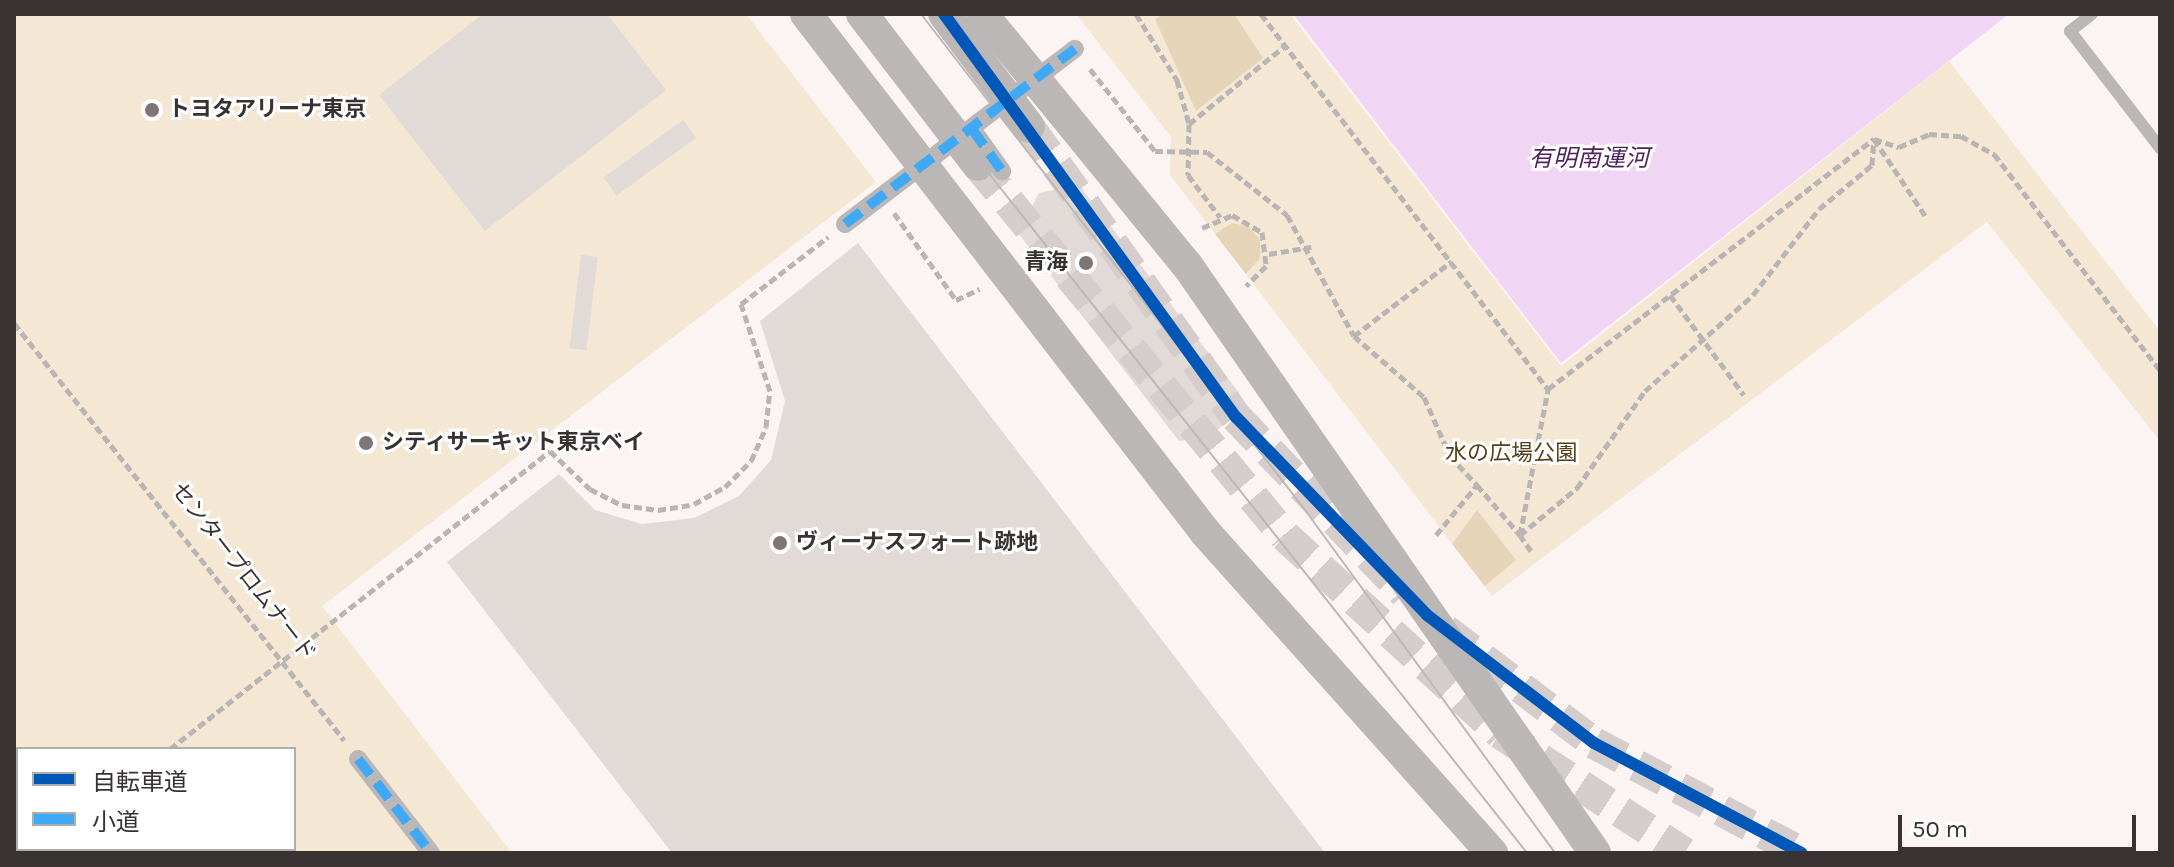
<!DOCTYPE html>
<html>
<head>
<meta charset="utf-8">
<style>
	body { margin:0 }
	#map { position:relative; width:2174px; height:867px; overflow:hidden; background:#fcf4f2; font-family:Karla,"Noto Sans JP",sans-serif }
	div>[style] { position:absolute }
	.green>* { inset:0; background:#f4e7d4 }
	.forest>* { inset:0; background:#e5d4b7 }
	.water>* { inset:0; background:#f0d5f5 }
	.building>* { inset:0; background:#e1dad7; transform-origin:0 0 }
	.tertiary-tunnel>* { height:32px; margin-top:-16px; transform-origin:0; background:repeating-linear-gradient(90deg,#d5cdcc 0 32px,transparent 0 48px) }
	.path>* { height:5px; margin-top:-2.5px; transform-origin:0; background:repeating-linear-gradient(90deg,#b9b5b5 0 8px,transparent 0 12px) }
	.service>* { height:12px; margin:-6px; padding:0 6px; transform-origin:6px; border-radius:6px; background:#bbb7b6 }
	.pedestrian>* { height:18px; margin:-9px; padding:0 9px; transform-origin:9px; border-radius:9px; background:#bbb7b6 }
	.tertiary>* { height:32px; margin:-16px; padding:0 16px; transform-origin:16px; border-radius:16px; background:#bbb7b6 }
	.tram>* { height:2px; margin:-1px; padding:0 1px; transform-origin:1px; border-radius:1px; background:#bcb8b7 }
	.pedestrian-bridge>* { height:18px; margin:-9px; padding:0 9px; transform-origin:9px; border-radius:9px; background:#bbb7b6 }
	.quiet>* { height:10px; margin-top:-5px; transform-origin:0; background:repeating-linear-gradient(90deg,#3fa9f5 0 20px,transparent 0 30px) }
	.cycleway>* { height:12px; margin:-6px; padding:0 6px; transform-origin:6px; border-radius:6px; background:#0057b8 }
	.dots>* { width:22px; height:22px; translate:-50% -50%; box-sizing:border-box; border:4px solid #fff; border-radius:50% }
	span { translate:-50% -50%; white-space:nowrap; text-align:center; line-height:1.15; -webkit-text-stroke:6px #fff; paint-order:stroke }
	.poi-label { font-size:22px; color:#393232; font-weight:700 }
	.left { translate:0 -50%; text-align:left }
	.right { translate:-100% -50%; text-align:right }
	.park-label { font-size:22px; color:#544119 }
	.street-label { font-size:22px; color:#393232 }
	.water-label { font-size:24px; color:#4e235b; font-style:italic }
	.frame { position:absolute; inset:0; border:16px solid #393232; pointer-events:none }
	.legend { position:absolute; left:16px; top:747px; width:280px; height:104px; box-sizing:border-box; background:#fff; border:2px solid #b0adad; margin:0; padding:10px 14px; list-style:none; font-size:24px; color:#393232 }
	.legend li { display:flex; align-items:center; gap:16px; height:40px }
	.legend b { width:40px; border:2px solid #b0adad }
	.scale { position:absolute; left:1898px; top:815px; width:238px; height:36px; box-sizing:border-box; border:4px solid #393232; border-top:0; padding-left:10px; font-size:24px; line-height:28px; white-space:nowrap; color:#393232; -webkit-text-stroke:6px #fff; paint-order:stroke }
</style>
</head>
<body>
<div id="map">
	<div class="green">
		<i style="clip-path:polygon(14px 14px,746px 14px,876px 182px,322px 606px,512px 853px,26px 849px,294px 849px,294px 749px,18px 749px,18px 839px,14px 834px)"></i>
		<i style="clip-path:polygon(1076px 14px,1290px 14px,1561px 366px,1949px 61px,2160px 331px,2160px 441px,1987px 222px,1492px 596px,1170px 175px,1171px 137px)"></i>
	</div>
	<div class="forest">
		<i style="clip-path:polygon(1163px 14px,1234px 14px,1263px 58px,1196px 111px,1155px 19px)"></i>
		<i style="clip-path:polygon(1232px 223px,1249px 227px,1260px 240px,1260px 258px,1246px 274px,1215px 234px)"></i>
		<i style="clip-path:polygon(1477px 510px,1516px 560px,1485px 586px,1452px 544px)"></i>
	</div>
	<div class="water">
		<i style="clip-path:polygon(1293px 14px,2009px 14px,1561px 363px)"></i>
	</div>
	<div class="building">
		<i style="clip-path:polygon(483px 14px,607px 14px,666px 90px,485px 231px,379px 95px)"></i>
		<i style="left:683px;top:120px;width:22px;height:98px;rotate:54deg"></i>
		<i style="clip-path:polygon(1079px 185px,1240px 394px,1226px 423px,1209px 436px,1179px 441px,1018px 233px,1039px 193px)"></i>
		<i style="clip-path:polygon(858px 243px,1325px 853px,672px 853px,447px 562px,559px 474px,595px 510px,642px 524px,694px 518px,739px 496px,771px 460px,785px 401px,760px 321px)"></i>
		<i style="left:581px;top:255px;width:17px;height:94px;rotate:7deg"></i>
	</div>
	<div class="tertiary-tunnel">
		<i style="left:1029px;top:127px;width:356px;rotate:54.5deg"></i>
		<i style="left:1236px;top:417px;width:244px;rotate:46.2deg"></i>
		<i style="left:978px;top:165px;width:482px;rotate:50.4deg"></i>
		<i style="left:1285px;top:536px;width:292px;rotate:42.5deg"></i>
		<i style="left:1500px;top:733px;width:220px;rotate:33.1deg"></i>
		<i style="left:1445px;top:630px;width:187px;rotate:37.2deg"></i>
		<i style="left:1594px;top:743px;width:235px;rotate:27.9deg"></i>
	</div>
	<div class="path">
		<i style="left:1136px;top:14px;width:78px;rotate:58.2deg"></i>
		<i style="left:1177px;top:80px;width:46px;rotate:74.7deg"></i>
		<i style="left:1189px;top:124px;width:51px;rotate:91.1deg"></i>
		<i style="left:1188px;top:175px;width:53px;rotate:52.7deg"></i>
		<i style="left:1261px;top:14px;width:472px;rotate:52.6deg"></i>
		<i style="left:1548px;top:389px;width:411px;rotate:-37.5deg"></i>
		<i style="left:1874px;top:139px;width:94px;rotate:56.3deg"></i>
		<i style="left:1090px;top:69px;width:105px;rotate:51.6deg"></i>
		<i style="left:1155px;top:151px;width:52px;rotate:1.1deg"></i>
		<i style="left:1207px;top:152px;width:102px;rotate:38.2deg"></i>
		<i style="left:1287px;top:215px;width:138px;rotate:61deg"></i>
		<i style="left:1354px;top:336px;width:93px;rotate:41.1deg"></i>
		<i style="left:1424px;top:397px;width:64px;rotate:66.2deg"></i>
		<i style="left:1450px;top:456px;width:40px;rotate:47deg"></i>
		<i style="left:1189px;top:124px;width:125px;rotate:-39.2deg"></i>
		<i style="left:894px;top:213px;width:107px;rotate:54.5deg"></i>
		<i style="left:956px;top:300px;width:26px;rotate:-25deg"></i>
		<i style="left:1202px;top:228px;width:33px;rotate:-23deg"></i>
		<i style="left:1232px;top:215px;width:34px;rotate:30deg"></i>
		<i style="left:1262px;top:232px;width:34px;rotate:83deg"></i>
		<i style="left:1266px;top:266px;width:28px;rotate:135deg"></i>
		<i style="left:1269px;top:254px;width:43px;rotate:-9.5deg"></i>
		<i style="left:1670px;top:295px;width:124px;rotate:53.5deg"></i>
		<i style="left:14px;top:323px;width:532px;rotate:51.64deg"></i>
		<i style="left:1354px;top:336px;width:123px;rotate:-37.4deg"></i>
		<i style="left:1436px;top:535px;width:65px;rotate:-50.6deg"></i>
		<i style="left:1477px;top:485px;width:66px;rotate:49.3deg"></i>
		<i style="left:1520px;top:535px;width:74px;rotate:-39.5deg"></i>
		<i style="left:1577px;top:488px;width:118px;rotate:-55deg"></i>
		<i style="left:1645px;top:391px;width:144px;rotate:-41.6deg"></i>
		<i style="left:1753px;top:295px;width:108px;rotate:-52.5deg"></i>
		<i style="left:1819px;top:209px;width:69px;rotate:-39.7deg"></i>
		<i style="left:1872px;top:165px;width:26px;rotate:-86deg"></i>
		<i style="left:1874px;top:139px;width:26px;rotate:18deg"></i>
		<i style="left:1899px;top:147px;width:33px;rotate:-23deg"></i>
		<i style="left:1929px;top:134px;width:32px;rotate:4deg"></i>
		<i style="left:1961px;top:136px;width:38px;rotate:29deg"></i>
		<i style="left:1994px;top:154px;width:272px;rotate:52.5deg"></i>
		<i style="left:1531px;top:551px;width:19px;rotate:-125deg"></i>
		<i style="left:1520px;top:535px;width:149px;rotate:-79.1deg"></i>
		<i style="left:170px;top:749px;width:483px;rotate:-38.1deg"></i>
		<i style="left:550px;top:451px;width:55px;rotate:43.5deg"></i>
		<i style="left:590px;top:489px;width:36px;rotate:27deg"></i>
		<i style="left:622px;top:505px;width:36px;rotate:8deg"></i>
		<i style="left:658px;top:510px;width:36px;rotate:-9deg"></i>
		<i style="left:694px;top:504px;width:35px;rotate:-29deg"></i>
		<i style="left:725px;top:487px;width:37px;rotate:-45deg"></i>
		<i style="left:751px;top:461px;width:37px;rotate:-66deg"></i>
		<i style="left:766px;top:427px;width:36px;rotate:-84deg"></i>
		<i style="left:770px;top:391px;width:92px;rotate:-108.4deg"></i>
		<i style="left:741px;top:304px;width:110px;rotate:-37.6deg"></i>
		<i style="left:14px;top:771px;width:6px;rotate:51deg"></i>
		<i style="left:74px;top:849px;width:5px;rotate:53deg"></i>
		<i style="left:21px;top:853px;width:6px;rotate:-39deg"></i>
	</div>
	<div class="service">
		<i style="left:2092px;top:14px;width:28px;rotate:142deg"></i>
		<i style="left:2070px;top:31px;width:148px;rotate:52.4deg"></i>
	</div>
	<div class="pedestrian">
		<i style="left:972px;top:129px;width:52px;rotate:54.5deg"></i>
		<i style="left:358px;top:759px;width:119px;rotate:52.2deg"></i>
	</div>
	<div class="tertiary">
		<i style="left:806px;top:14px;width:654px;rotate:52.39deg"></i>
		<i style="left:1205px;top:532px;width:431px;rotate:48.2deg"></i>
		<i style="left:862px;top:14px;width:190px;rotate:52.5deg"></i>
		<i style="left:944px;top:14px;width:141px;rotate:53deg"></i>
		<i style="left:982px;top:14px;width:324px;rotate:50.8deg"></i>
		<i style="left:1187px;top:265px;width:716px;rotate:55.24deg"></i>
	</div>
	<div class="tram">
		<i style="left:872px;top:14px;width:182px;rotate:53.9deg"></i>
		<i style="left:979px;top:161px;width:883px;rotate:51.62deg"></i>
		<i style="left:921px;top:14px;width:627px;rotate:52.25deg"></i>
		<i style="left:1305px;top:510px;width:424px;rotate:53.9deg"></i>
	</div>
	<div class="pedestrian-bridge">
		<i style="left:845px;top:224px;width:289px;rotate:-37.3deg"></i>
	</div>
	<div class="quiet">
		<i style="left:972px;top:129px;width:52px;rotate:54.5deg"></i>
		<i style="left:845px;top:224px;width:289px;rotate:-37.3deg"></i>
		<i style="left:358px;top:759px;width:119px;rotate:52.2deg"></i>
	</div>
	<div class="cycleway">
		<i style="left:944px;top:14px;width:498px;rotate:54.1deg"></i>
		<i style="left:1236px;top:417px;width:275px;rotate:46deg"></i>
		<i style="left:1427px;top:615px;width:210px;rotate:37.5deg"></i>
		<i style="left:1594px;top:743px;width:235px;rotate:27.9deg"></i>
	</div>
	<div class="dots">
		<i style="left:152px;top:110px;background:#7d7675"></i>
		<i style="left:1086px;top:263px;background:#7d7675"></i>
		<i style="left:366px;top:443px;background:#7d7675"></i>
		<i style="left:780px;top:543px;background:#7d7675"></i>
	</div>
	<div class="poi-label">
		<span class="left" style="left:168px;top:110px">トヨタアリーナ東京</span>
		<span class="right" style="left:1068px;top:263px">青海</span>
		<span class="left" style="left:382px;top:443px">シティサーキット東京ベイ</span>
		<span class="left" style="left:796px;top:543px">ヴィーナスフォート跡地</span>
	</div>
	<div class="park-label">
		<span style="left:1511px;top:454px">水の広場公園</span>
	</div>
	<div class="street-label">
		<span style="left:243px;top:572px;rotate:52deg">センタープロムナード</span>
	</div>
	<div class="water-label">
		<span style="left:1589px;top:159px">有明南運河</span>
	</div>
	<div class="frame"></div>
	<ul class="legend">
	<li><b style="height:10px;background:#0057b8"></b>自転車道</li>
	<li><b style="height:10px;background:#3fa9f5"></b>小道</li>
	</ul>
	<div class="scale">50 m</div>
</div>
</body>
</html>
